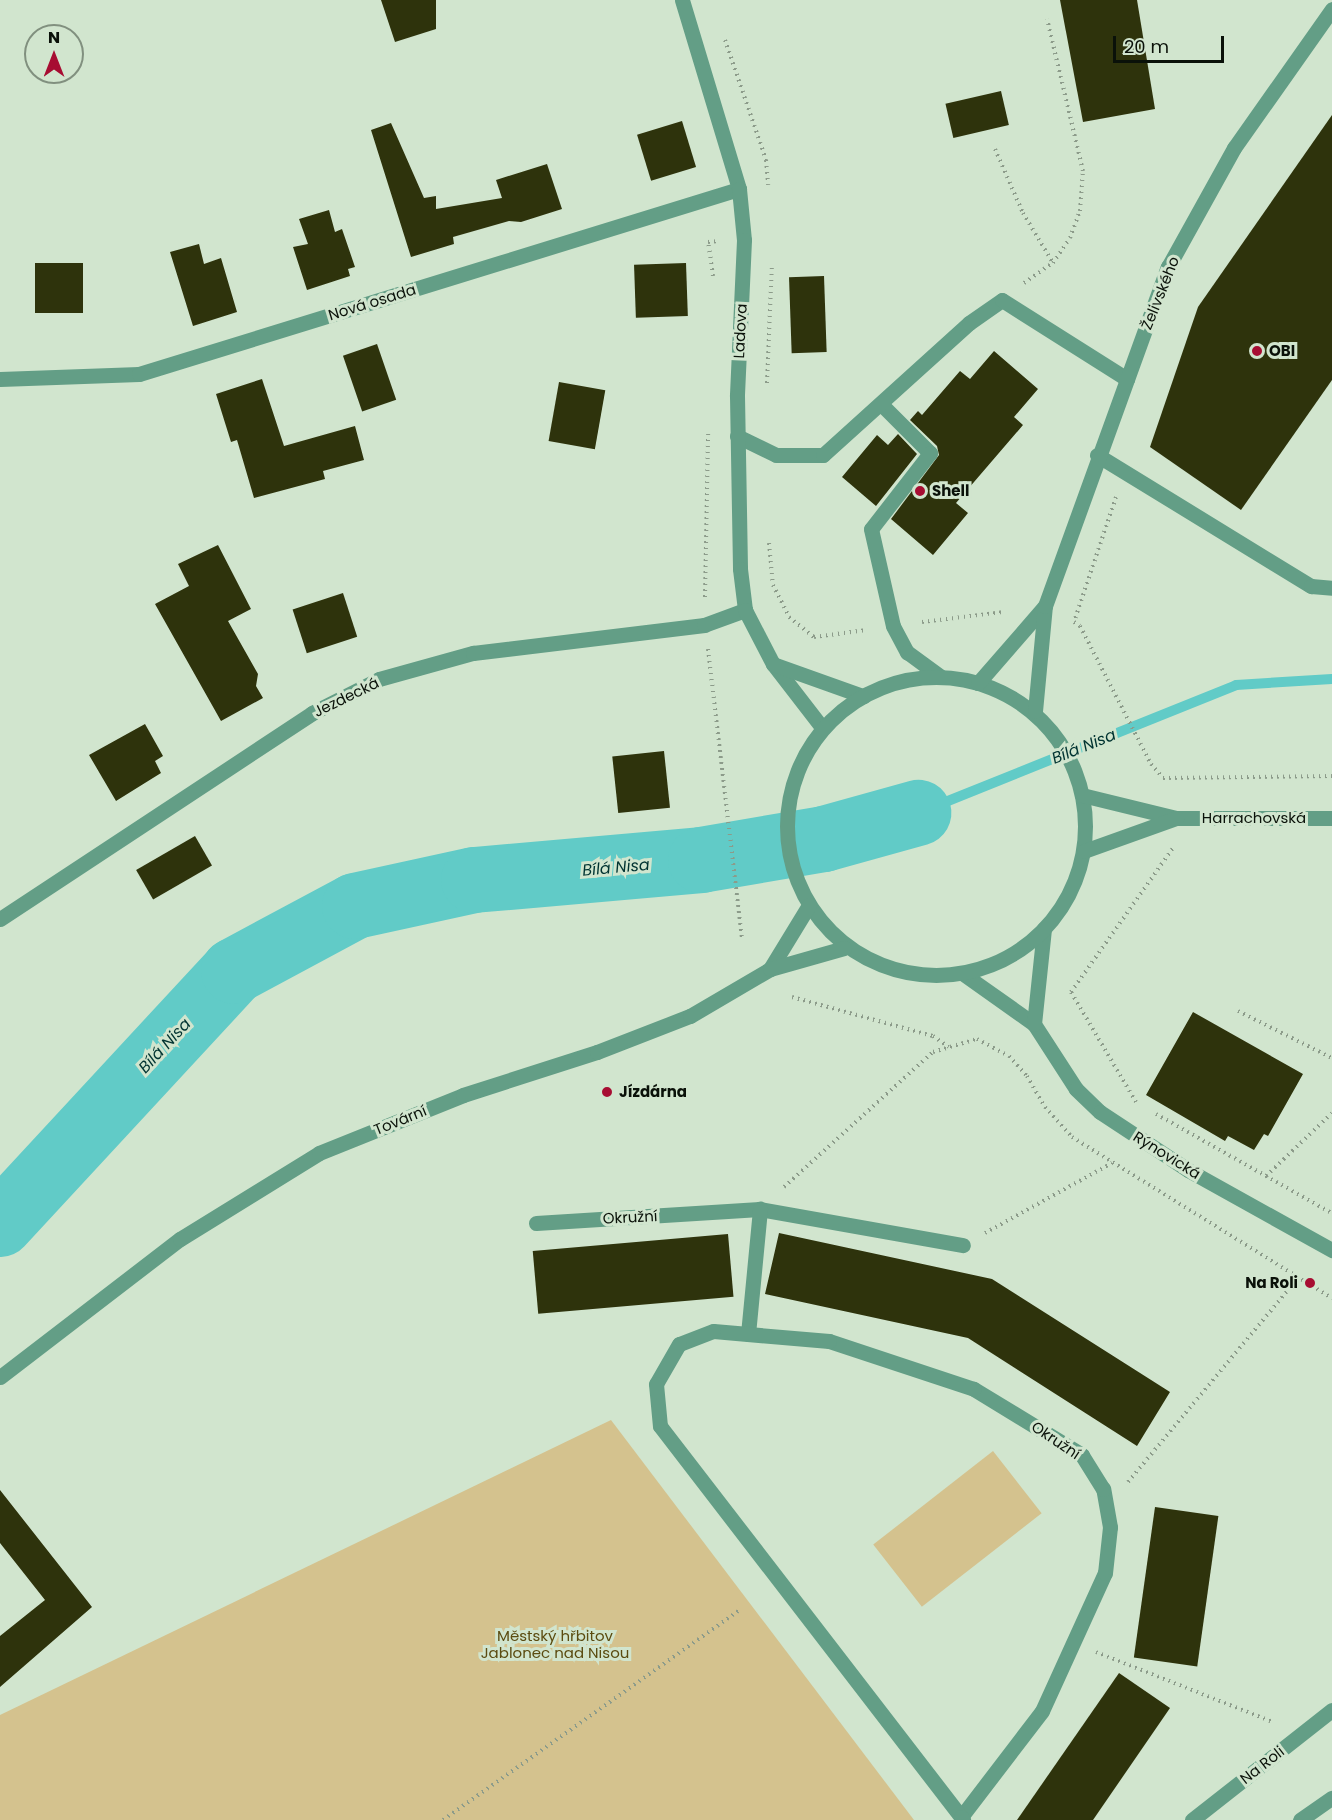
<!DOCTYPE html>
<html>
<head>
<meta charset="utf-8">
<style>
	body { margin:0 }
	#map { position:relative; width:1332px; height:1820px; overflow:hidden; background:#d1e5ce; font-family:Poppins,sans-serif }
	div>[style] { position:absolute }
	.green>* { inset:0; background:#d4c28e; transform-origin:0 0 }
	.stream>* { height:10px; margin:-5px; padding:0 5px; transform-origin:5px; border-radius:5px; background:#61cbc7 }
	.river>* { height:66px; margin:-33px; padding:0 33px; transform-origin:33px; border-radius:33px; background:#61cbc7 }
	.building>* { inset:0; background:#2e330c; transform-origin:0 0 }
	.path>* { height:4px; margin-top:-2px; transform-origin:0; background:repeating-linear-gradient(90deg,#8c9b8a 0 1.5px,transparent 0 6px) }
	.service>* { height:15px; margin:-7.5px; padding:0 7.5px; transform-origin:7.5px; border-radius:7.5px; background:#639e86 }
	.minor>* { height:15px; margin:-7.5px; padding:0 7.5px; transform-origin:7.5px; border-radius:7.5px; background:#639e86 }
	.tertiary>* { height:15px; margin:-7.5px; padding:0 7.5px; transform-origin:7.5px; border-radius:7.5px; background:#639e86 }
	.tertiary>.ring { margin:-7.5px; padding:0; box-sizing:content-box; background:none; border:15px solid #639e86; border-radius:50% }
	.dots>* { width:16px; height:16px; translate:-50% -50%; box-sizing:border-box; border:3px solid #d1e5ce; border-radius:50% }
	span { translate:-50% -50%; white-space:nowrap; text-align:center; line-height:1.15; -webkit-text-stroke:6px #d1e5ce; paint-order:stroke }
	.street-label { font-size:15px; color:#0a1109 }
	.poi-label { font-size:15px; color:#0a1109; font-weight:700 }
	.left { translate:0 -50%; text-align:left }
	.right { translate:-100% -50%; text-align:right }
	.park-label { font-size:15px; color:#5b4b10 }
	.water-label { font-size:16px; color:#003331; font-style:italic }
	.north { position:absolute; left:24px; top:24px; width:60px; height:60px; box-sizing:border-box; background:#d1e5ce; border:2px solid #81907f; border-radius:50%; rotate:0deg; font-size:16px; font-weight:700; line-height:24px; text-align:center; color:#0a1109 }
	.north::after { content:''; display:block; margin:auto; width:21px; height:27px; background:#a70d32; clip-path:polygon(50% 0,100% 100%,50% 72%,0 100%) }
	.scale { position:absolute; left:1113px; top:36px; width:111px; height:27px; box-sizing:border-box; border:3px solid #0a1109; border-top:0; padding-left:8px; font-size:18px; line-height:21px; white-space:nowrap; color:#0a1109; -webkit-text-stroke:4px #d1e5ce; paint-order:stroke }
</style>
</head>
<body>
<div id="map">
	<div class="green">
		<i style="clip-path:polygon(611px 1420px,914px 1820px,0 1820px,0 1715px)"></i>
		<i style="left:993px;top:1451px;width:79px;height:152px;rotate:52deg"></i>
	</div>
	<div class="stream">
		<i style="left:918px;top:813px;width:343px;rotate:-21.9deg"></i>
		<i style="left:1236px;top:685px;width:96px;rotate:-3.6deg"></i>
	</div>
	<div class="river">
		<i style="left:0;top:1224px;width:345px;rotate:-47.2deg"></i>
		<i style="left:234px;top:971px;width:137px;rotate:-28.2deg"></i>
		<i style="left:355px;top:906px;width:122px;rotate:-12.3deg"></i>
		<i style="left:474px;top:880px;width:228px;rotate:-5deg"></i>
		<i style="left:701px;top:860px;width:125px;rotate:-9.7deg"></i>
		<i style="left:824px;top:839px;width:98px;rotate:-15.5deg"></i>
	</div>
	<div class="building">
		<i style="clip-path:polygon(381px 0,436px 0,436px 29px,395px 42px)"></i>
		<i style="clip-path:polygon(1060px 0,1137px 0,1155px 109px,1083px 122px)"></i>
		<i style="left:1001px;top:91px;width:35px;height:57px;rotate:77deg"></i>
		<i style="clip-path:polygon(1332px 115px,1332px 380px,1241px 510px,1150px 447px,1198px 307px)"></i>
		<i style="left:682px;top:121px;width:48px;height:47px;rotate:73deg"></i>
		<i style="clip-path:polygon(391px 123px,424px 198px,436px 196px,436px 209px,502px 198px,496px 180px,547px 164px,562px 209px,521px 222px,509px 221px,453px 237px,454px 244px,411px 257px,371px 130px)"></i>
		<i style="clip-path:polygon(329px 210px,335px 232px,342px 229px,355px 267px,348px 269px,350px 276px,307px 290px,293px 247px,308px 244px,299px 219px)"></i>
		<i style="clip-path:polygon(199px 244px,204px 264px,221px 258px,237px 312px,193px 326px,170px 252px)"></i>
		<i style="left:35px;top:263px;width:48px;height:50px"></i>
		<i style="left:686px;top:263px;width:53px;height:52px;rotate:88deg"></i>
		<i style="left:824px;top:276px;width:76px;height:35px;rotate:88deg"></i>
		<i style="left:377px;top:344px;width:59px;height:36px;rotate:71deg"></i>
		<i style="clip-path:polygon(994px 351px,1038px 389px,1014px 417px,1023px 425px,956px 503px,968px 513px,933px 555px,891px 519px,939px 455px,937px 446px,910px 420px,918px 411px,922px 415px,960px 371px,970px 379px)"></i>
		<i style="clip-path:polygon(262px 379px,284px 446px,355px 426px,364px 460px,323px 471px,325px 479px,254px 498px,237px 440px,231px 442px,216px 394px)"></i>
		<i style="left:559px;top:382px;width:47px;height:60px;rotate:10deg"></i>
		<i style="clip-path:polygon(898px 434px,917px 454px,876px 506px,842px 477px,877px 435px,888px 445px)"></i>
		<i style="clip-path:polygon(218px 545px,251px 609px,228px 621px,258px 674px,256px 686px,263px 698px,221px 721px,155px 604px,189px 586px,178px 564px)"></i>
		<i style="left:343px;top:593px;width:46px;height:53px;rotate:72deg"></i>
		<i style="clip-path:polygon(145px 724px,163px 756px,155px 761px,161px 773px,116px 801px,89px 755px)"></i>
		<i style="left:664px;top:751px;width:57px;height:52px;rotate:84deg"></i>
		<i style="left:195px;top:836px;width:34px;height:68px;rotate:60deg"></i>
		<i style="clip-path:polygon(1193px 1012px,1303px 1074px,1268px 1136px,1264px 1134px,1254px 1150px,1228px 1136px,1225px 1141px,1146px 1095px)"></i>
		<i style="clip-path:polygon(779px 1233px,992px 1279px,1170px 1392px,1137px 1446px,968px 1338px,765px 1294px)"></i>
		<i style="left:728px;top:1234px;width:63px;height:196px;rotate:85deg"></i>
		<i style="clip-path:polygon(0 1490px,92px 1607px,0 1687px,0 1636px,45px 1600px,0 1543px)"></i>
		<i style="left:1155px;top:1507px;width:64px;height:152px;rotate:8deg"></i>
		<i style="clip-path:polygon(1119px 1673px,1170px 1708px,1093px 1820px,1017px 1820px)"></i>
	</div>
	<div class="path">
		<i style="left:725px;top:40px;width:127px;rotate:71.1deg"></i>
		<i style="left:766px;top:160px;width:25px;rotate:85deg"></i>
		<i style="left:995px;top:149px;width:70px;rotate:66.4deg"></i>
		<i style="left:1023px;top:213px;width:58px;rotate:59deg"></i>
		<i style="left:713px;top:276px;width:34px;rotate:-98deg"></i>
		<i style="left:708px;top:242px;width:11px;rotate:-5deg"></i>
		<i style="left:1024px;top:283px;width:35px;rotate:-35deg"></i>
		<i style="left:1053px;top:263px;width:30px;rotate:-56deg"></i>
		<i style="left:1070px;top:238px;width:29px;rotate:-70deg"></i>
		<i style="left:1080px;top:211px;width:40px;rotate:-85.7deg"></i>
		<i style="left:1083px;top:171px;width:156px;rotate:-103.3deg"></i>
		<i style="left:767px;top:383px;width:118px;rotate:-87.6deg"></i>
		<i style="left:1116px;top:497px;width:132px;rotate:108.6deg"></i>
		<i style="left:1074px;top:622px;width:7px;rotate:34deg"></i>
		<i style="left:1080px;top:626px;width:155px;rotate:62.8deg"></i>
		<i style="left:1151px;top:764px;width:18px;rotate:49deg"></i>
		<i style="left:1163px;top:778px;width:169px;rotate:-0.7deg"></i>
		<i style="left:769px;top:543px;width:42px;rotate:84.6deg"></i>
		<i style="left:773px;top:585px;width:36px;rotate:63deg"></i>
		<i style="left:789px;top:617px;width:32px;rotate:39deg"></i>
		<i style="left:814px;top:637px;width:53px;rotate:-7.5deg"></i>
		<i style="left:705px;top:597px;width:163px;rotate:-88.9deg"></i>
		<i style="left:922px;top:622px;width:83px;rotate:-7deg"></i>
		<i style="left:708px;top:649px;width:293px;rotate:83.3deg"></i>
		<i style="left:792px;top:997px;width:146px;rotate:15.5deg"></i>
		<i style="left:933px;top:1036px;width:19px;rotate:35deg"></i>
		<i style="left:1238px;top:1011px;width:105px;rotate:26.6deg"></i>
		<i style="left:1136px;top:1102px;width:128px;rotate:-120.6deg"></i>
		<i style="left:1071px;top:992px;width:176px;rotate:-54.7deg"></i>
		<i style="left:1156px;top:1114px;width:202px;rotate:29.4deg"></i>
		<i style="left:1266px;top:1176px;width:91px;rotate:-43.7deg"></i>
		<i style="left:784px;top:1187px;width:201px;rotate:-42.2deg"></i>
		<i style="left:933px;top:1052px;width:46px;rotate:-16.5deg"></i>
		<i style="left:977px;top:1039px;width:36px;rotate:28deg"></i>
		<i style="left:1009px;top:1056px;width:27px;rotate:48deg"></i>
		<i style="left:1027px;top:1076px;width:36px;rotate:60deg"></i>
		<i style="left:1045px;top:1107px;width:40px;rotate:48deg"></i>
		<i style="left:1072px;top:1137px;width:306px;rotate:31.8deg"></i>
		<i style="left:985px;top:1233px;width:145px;rotate:-28.9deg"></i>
		<i style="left:1128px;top:1482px;width:264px;rotate:-50.2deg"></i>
		<i style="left:1096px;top:1652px;width:190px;rotate:21.6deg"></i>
		<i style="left:443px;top:1820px;width:365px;rotate:-35.3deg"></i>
	</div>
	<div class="service">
		<i style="left:882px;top:405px;width:68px;rotate:45deg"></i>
		<i style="left:930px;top:453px;width:96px;rotate:127.8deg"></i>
		<i style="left:871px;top:529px;width:99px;rotate:77.2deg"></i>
		<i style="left:893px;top:626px;width:30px;rotate:62deg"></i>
		<i style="left:907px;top:652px;width:42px;rotate:36.3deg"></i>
		<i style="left:737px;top:436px;width:43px;rotate:26deg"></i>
		<i style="left:776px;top:455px;width:47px"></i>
		<i style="left:823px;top:455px;width:197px;rotate:-42.1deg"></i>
		<i style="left:969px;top:323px;width:40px;rotate:-34.9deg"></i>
		<i style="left:1002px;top:300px;width:148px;rotate:32.3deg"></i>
		<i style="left:1097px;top:455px;width:251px;rotate:31.5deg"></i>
		<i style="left:1311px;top:586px;width:21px;rotate:5deg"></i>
	</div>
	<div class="minor">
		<i style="left:0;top:379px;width:139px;rotate:-2.1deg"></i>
		<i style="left:139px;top:374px;width:628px;rotate:-17.14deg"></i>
		<i style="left:0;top:919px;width:374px;rotate:-33.4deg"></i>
		<i style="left:312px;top:713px;width:75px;rotate:-26.9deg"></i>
		<i style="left:379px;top:679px;width:98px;rotate:-15.5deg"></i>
		<i style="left:473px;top:653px;width:233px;rotate:-6.9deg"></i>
		<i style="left:704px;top:625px;width:44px;rotate:-20.1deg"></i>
		<i style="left:962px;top:973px;width:88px;rotate:35.3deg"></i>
		<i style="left:1034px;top:1024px;width:77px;rotate:57.1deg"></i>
		<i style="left:1076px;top:1089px;width:33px;rotate:44deg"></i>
		<i style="left:1100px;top:1112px;width:105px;rotate:33.4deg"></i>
		<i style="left:1188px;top:1170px;width:165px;rotate:29.1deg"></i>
		<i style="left:1034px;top:1024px;width:96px;rotate:-84deg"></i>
		<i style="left:536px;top:1223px;width:224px;rotate:-3.6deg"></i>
		<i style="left:760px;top:1209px;width:206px;rotate:10.1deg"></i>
		<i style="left:748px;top:1334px;width:126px;rotate:-84.5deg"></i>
		<i style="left:961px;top:1817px;width:133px;rotate:-52.6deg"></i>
		<i style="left:1042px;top:1711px;width:152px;rotate:-65.5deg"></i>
		<i style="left:1105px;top:1573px;width:46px;rotate:-83.8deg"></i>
		<i style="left:1110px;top:1527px;width:39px;rotate:-100deg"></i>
		<i style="left:1103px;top:1489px;width:40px;rotate:-122deg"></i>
		<i style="left:1082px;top:1455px;width:127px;rotate:-148.6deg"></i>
		<i style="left:974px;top:1389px;width:153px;rotate:-161.7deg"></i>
		<i style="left:829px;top:1341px;width:116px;rotate:-175.1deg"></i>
		<i style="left:713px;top:1331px;width:36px;rotate:159deg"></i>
		<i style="left:679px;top:1344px;width:46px;rotate:119.9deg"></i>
		<i style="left:656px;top:1384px;width:42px;rotate:84.6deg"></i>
		<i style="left:660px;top:1426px;width:493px;rotate:52.4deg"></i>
		<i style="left:961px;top:1817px;width:4px;rotate:56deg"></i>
		<i style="left:1192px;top:1820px;width:178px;rotate:-38.2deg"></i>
		<i style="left:1300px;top:1820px;width:39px;rotate:-35deg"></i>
	</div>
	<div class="tertiary">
		<i style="left:682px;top:0;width:197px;rotate:73.2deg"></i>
		<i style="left:739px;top:189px;width:51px;rotate:84.4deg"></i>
		<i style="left:744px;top:240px;width:156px;rotate:92.6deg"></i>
		<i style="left:737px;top:396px;width:173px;rotate:89deg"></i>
		<i style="left:740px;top:569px;width:41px;rotate:83deg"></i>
		<i style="left:745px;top:610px;width:61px;rotate:62.6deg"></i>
		<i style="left:773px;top:664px;width:78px;rotate:52.3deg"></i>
		<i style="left:773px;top:664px;width:96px;rotate:19.6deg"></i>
		<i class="ring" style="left:787px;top:677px;width:283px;height:283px"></i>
		<i style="left:978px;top:683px;width:102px;rotate:-49deg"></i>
		<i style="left:1035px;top:711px;width:105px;rotate:-84.6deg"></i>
		<i style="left:1045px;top:606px;width:361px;rotate:-70.1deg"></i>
		<i style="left:1168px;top:267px;width:136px;rotate:-61deg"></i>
		<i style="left:1234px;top:148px;width:170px;rotate:-54.8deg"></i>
		<i style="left:1082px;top:795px;width:97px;rotate:13.7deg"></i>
		<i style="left:1176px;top:818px;width:156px"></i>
		<i style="left:1084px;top:851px;width:98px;rotate:-19.7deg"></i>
		<i style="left:770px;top:969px;width:75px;rotate:-58.6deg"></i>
		<i style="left:0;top:1377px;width:227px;rotate:-37.5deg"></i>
		<i style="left:180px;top:1239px;width:163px;rotate:-31.7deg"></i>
		<i style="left:319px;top:1153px;width:155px;rotate:-21.9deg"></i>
		<i style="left:463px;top:1095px;width:141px;rotate:-17.8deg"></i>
		<i style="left:597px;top:1052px;width:100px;rotate:-21.2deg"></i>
		<i style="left:690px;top:1016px;width:93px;rotate:-30.4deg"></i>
		<i style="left:770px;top:969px;width:77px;rotate:-15.8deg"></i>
	</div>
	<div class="dots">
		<i style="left:1257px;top:351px;background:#a70d32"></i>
		<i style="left:920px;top:491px;background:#a70d32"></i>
		<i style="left:607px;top:1092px;background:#a70d32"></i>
		<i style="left:1310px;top:1283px;background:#a70d32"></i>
	</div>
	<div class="street-label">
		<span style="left:1160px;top:293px;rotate:-68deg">Želivského</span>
		<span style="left:372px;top:302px;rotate:-17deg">Nová osada</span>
		<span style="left:740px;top:331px;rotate:-87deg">Ladova</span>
		<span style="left:346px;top:697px;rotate:-26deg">Jezdecká</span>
		<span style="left:1254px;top:818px">Harrachovská</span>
		<span style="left:400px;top:1120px;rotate:-22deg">Tovární</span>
		<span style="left:1167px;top:1155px;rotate:32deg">Rýnovická</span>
		<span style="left:630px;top:1217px;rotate:-3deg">Okružní</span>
		<span style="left:1056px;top:1440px;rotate:34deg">Okružní</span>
		<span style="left:1262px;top:1765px;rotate:-38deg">Na Roli</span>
	</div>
	<div class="poi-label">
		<span class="left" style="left:1269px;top:351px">OBI</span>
		<span class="left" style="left:932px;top:491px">Shell</span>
		<span class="left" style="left:619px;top:1092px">Jízdárna</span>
		<span class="right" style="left:1298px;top:1283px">Na Roli</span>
	</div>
	<div class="park-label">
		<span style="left:555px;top:1644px">Městský hřbitov<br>Jablonec nad Nisou</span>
	</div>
	<div class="water-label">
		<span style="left:1084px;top:747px;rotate:-22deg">Bílá Nisa</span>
		<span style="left:616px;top:868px;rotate:-5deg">Bílá Nisa</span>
		<span style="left:165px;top:1046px;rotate:-47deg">Bílá Nisa</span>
	</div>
	<div class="north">N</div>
	<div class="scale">20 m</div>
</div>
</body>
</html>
